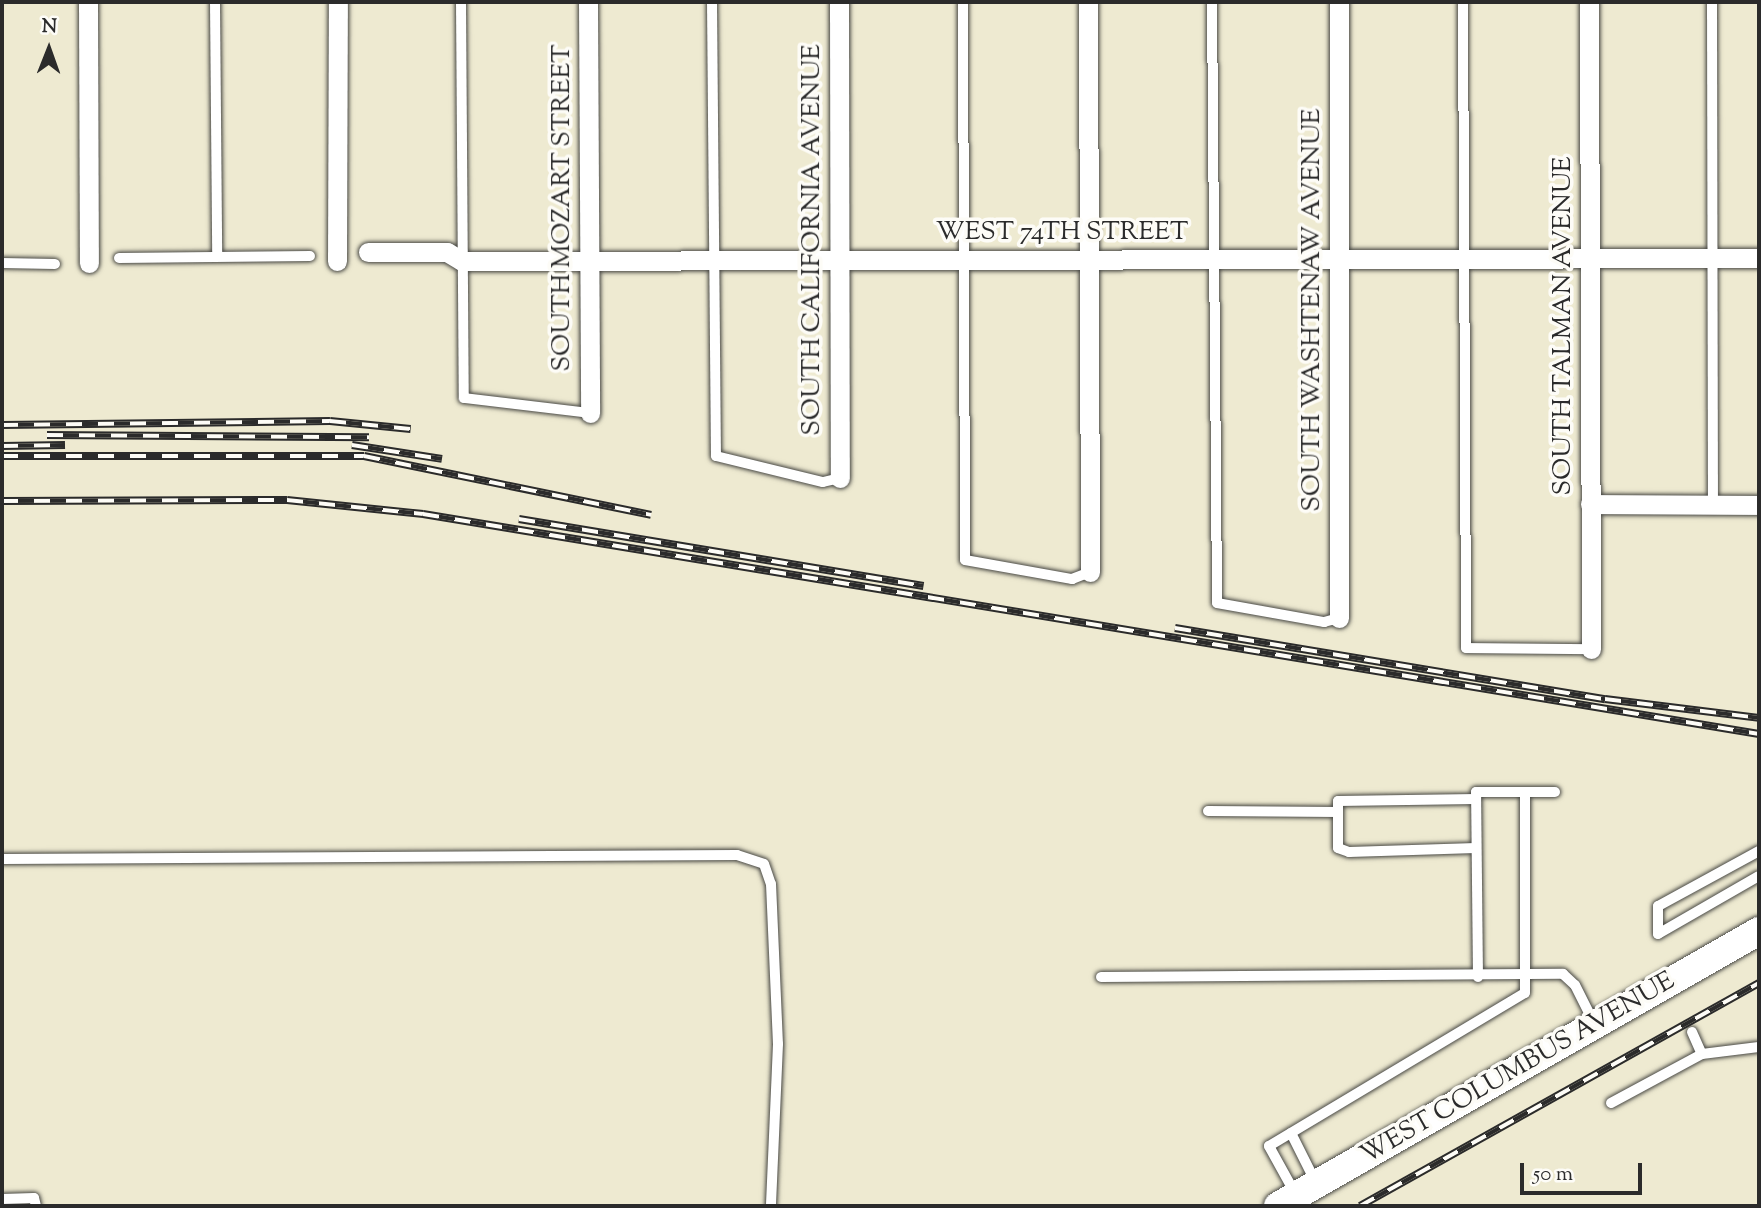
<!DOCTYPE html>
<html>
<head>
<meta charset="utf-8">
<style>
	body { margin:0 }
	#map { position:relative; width:1761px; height:1208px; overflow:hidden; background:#eeead1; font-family:"Sorts Mill Goudy",serif }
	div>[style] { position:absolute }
	.roads { filter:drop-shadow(0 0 2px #484844) drop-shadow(0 0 2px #484844) }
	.lane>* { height:10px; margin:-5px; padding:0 5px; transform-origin:5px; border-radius:5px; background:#fff }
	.street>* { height:19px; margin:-9.5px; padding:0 9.5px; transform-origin:9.5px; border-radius:9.5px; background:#fff }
	.secondary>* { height:28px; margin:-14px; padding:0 14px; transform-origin:14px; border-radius:14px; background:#fff }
	.rail>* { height:8px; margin-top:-4px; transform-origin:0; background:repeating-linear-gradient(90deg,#fdfcf7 0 16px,#2b2b2b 0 32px); box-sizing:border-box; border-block:2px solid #2b2b2b }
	span { translate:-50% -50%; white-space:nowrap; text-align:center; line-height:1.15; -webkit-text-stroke:7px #fdfcf7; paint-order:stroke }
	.street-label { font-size:26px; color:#2b2b2b }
	.frame { position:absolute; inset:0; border:4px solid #2b2b2b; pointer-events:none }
	.north { position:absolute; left:14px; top:14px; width:70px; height:70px; -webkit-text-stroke:5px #fdfcf7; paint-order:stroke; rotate:1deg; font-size:19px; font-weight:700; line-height:28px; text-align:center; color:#2b2b2b }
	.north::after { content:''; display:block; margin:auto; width:24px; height:32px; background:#2b2b2b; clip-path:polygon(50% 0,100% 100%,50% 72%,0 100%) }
	.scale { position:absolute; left:1520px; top:1163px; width:122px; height:32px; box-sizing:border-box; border:4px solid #2b2b2b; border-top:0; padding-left:9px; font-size:21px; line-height:24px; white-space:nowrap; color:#2b2b2b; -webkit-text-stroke:5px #fdfcf7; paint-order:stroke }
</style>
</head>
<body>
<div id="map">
	<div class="roads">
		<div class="lane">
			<i style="left:215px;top:2px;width:254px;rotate:89.5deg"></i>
			<i style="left:461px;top:2px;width:396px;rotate:89.6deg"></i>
			<i style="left:464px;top:398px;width:127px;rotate:6.8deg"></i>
			<i style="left:712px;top:2px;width:454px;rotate:89.5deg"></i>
			<i style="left:716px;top:456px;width:110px;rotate:13.7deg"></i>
			<i style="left:823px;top:482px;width:17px;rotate:-13deg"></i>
			<i style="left:963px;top:2px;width:558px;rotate:89.79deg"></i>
			<i style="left:965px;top:560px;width:109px;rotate:10.1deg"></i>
			<i style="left:1072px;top:579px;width:19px;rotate:-21deg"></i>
			<i style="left:1212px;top:2px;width:601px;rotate:89.52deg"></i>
			<i style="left:1217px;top:603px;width:109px;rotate:10.1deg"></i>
			<i style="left:1324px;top:622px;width:16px;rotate:-15deg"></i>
			<i style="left:1463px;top:2px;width:646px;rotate:89.73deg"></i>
			<i style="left:1466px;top:648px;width:125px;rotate:0.5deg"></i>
			<i style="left:1712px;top:2px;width:502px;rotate:89.89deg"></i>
			<i style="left:119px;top:258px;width:191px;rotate:-0.6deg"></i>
			<i style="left:2px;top:263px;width:53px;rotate:1.1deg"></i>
			<i style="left:1476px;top:799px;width:138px;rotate:179.2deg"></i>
			<i style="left:1338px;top:801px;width:47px;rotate:90deg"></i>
			<i style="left:1338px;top:848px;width:12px;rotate:20deg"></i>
			<i style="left:1349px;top:852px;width:127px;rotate:-1.8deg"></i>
			<i style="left:1208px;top:811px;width:130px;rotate:0.4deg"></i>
			<i style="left:1759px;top:851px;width:115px;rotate:151.4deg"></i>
			<i style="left:1658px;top:906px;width:28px;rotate:90deg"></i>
			<i style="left:1658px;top:934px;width:116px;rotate:-29.9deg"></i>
			<i style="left:2px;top:859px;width:735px;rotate:-0.31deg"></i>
			<i style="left:737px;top:855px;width:28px;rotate:18deg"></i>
			<i style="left:764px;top:864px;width:21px;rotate:71deg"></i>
			<i style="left:771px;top:884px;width:160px;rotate:87.5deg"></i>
			<i style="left:778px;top:1044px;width:162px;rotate:92.5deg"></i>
			<i style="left:1101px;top:977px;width:462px;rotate:-0.4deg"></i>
			<i style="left:1563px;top:974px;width:16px;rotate:43deg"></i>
			<i style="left:1575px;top:985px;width:42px;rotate:63.4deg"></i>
			<i style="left:1478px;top:977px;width:185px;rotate:-90.6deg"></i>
			<i style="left:1476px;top:792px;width:79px"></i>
			<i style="left:1692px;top:1032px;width:24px;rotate:66deg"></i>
			<i style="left:1702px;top:1054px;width:57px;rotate:-7deg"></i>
			<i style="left:1611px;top:1103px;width:103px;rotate:-28.3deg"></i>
			<i style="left:1291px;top:1133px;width:56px;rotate:63.4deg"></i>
			<i style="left:1296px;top:1195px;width:56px;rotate:-118.9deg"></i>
			<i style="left:1269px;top:1146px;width:298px;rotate:-30.9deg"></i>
			<i style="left:1525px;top:993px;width:201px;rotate:-90deg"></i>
			<i style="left:2px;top:1199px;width:32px;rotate:-2deg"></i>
			<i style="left:34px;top:1198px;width:8px;rotate:76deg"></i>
		</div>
		<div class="street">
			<i style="left:88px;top:2px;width:261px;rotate:89.8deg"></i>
			<i style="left:588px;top:2px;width:411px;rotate:89.7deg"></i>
			<i style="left:839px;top:2px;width:476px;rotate:89.9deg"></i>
			<i style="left:1088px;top:2px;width:570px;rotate:89.8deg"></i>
			<i style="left:1339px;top:2px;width:616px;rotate:90deg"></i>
			<i style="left:1589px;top:2px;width:647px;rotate:89.82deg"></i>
			<i style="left:368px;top:252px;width:79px"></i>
			<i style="left:447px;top:252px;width:17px;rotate:31deg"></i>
			<i style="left:462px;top:261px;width:1297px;rotate:-0.13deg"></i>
			<i style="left:337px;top:261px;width:259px;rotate:-89.8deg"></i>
			<i style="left:1590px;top:504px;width:169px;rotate:0.3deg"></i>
		</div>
		<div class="secondary">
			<i style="left:1278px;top:1206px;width:554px;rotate:-29.76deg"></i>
		</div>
	</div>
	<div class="rail">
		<i style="left:2px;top:425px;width:328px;rotate:-0.7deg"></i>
		<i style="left:330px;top:421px;width:81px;rotate:5.6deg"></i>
		<i style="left:47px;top:435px;width:322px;rotate:0.4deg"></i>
		<i style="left:352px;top:445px;width:91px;rotate:8.8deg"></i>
		<i style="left:2px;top:446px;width:63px;rotate:-0.9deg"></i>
		<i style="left:2px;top:456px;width:362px"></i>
		<i style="left:364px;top:456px;width:293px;rotate:11.6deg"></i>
		<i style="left:2px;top:501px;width:285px;rotate:-0.2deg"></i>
		<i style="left:287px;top:500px;width:137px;rotate:5.9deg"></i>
		<i style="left:423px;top:514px;width:1354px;rotate:9.35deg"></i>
		<i style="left:519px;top:519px;width:410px;rotate:9.4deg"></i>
		<i style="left:1175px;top:628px;width:436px;rotate:9.4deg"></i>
		<i style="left:1605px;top:699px;width:155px;rotate:7deg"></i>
		<i style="left:1360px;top:1206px;width:457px;rotate:-29.2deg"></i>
	</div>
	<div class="street-label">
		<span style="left:563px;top:208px;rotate:-90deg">SOUTH MOZART STREET</span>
		<span style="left:1062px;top:233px">WEST 74TH STREET</span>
		<span style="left:813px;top:240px;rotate:-90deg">SOUTH CALIFORNIA AVENUE</span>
		<span style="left:1313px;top:310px;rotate:-90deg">SOUTH WASHTENAW AVENUE</span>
		<span style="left:1564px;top:326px;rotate:-90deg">SOUTH TALMAN AVENUE</span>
		<span style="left:1518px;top:1069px;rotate:-30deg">WEST COLUMBUS AVENUE</span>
	</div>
	<div class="frame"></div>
	<div class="north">N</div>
	<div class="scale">50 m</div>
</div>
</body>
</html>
